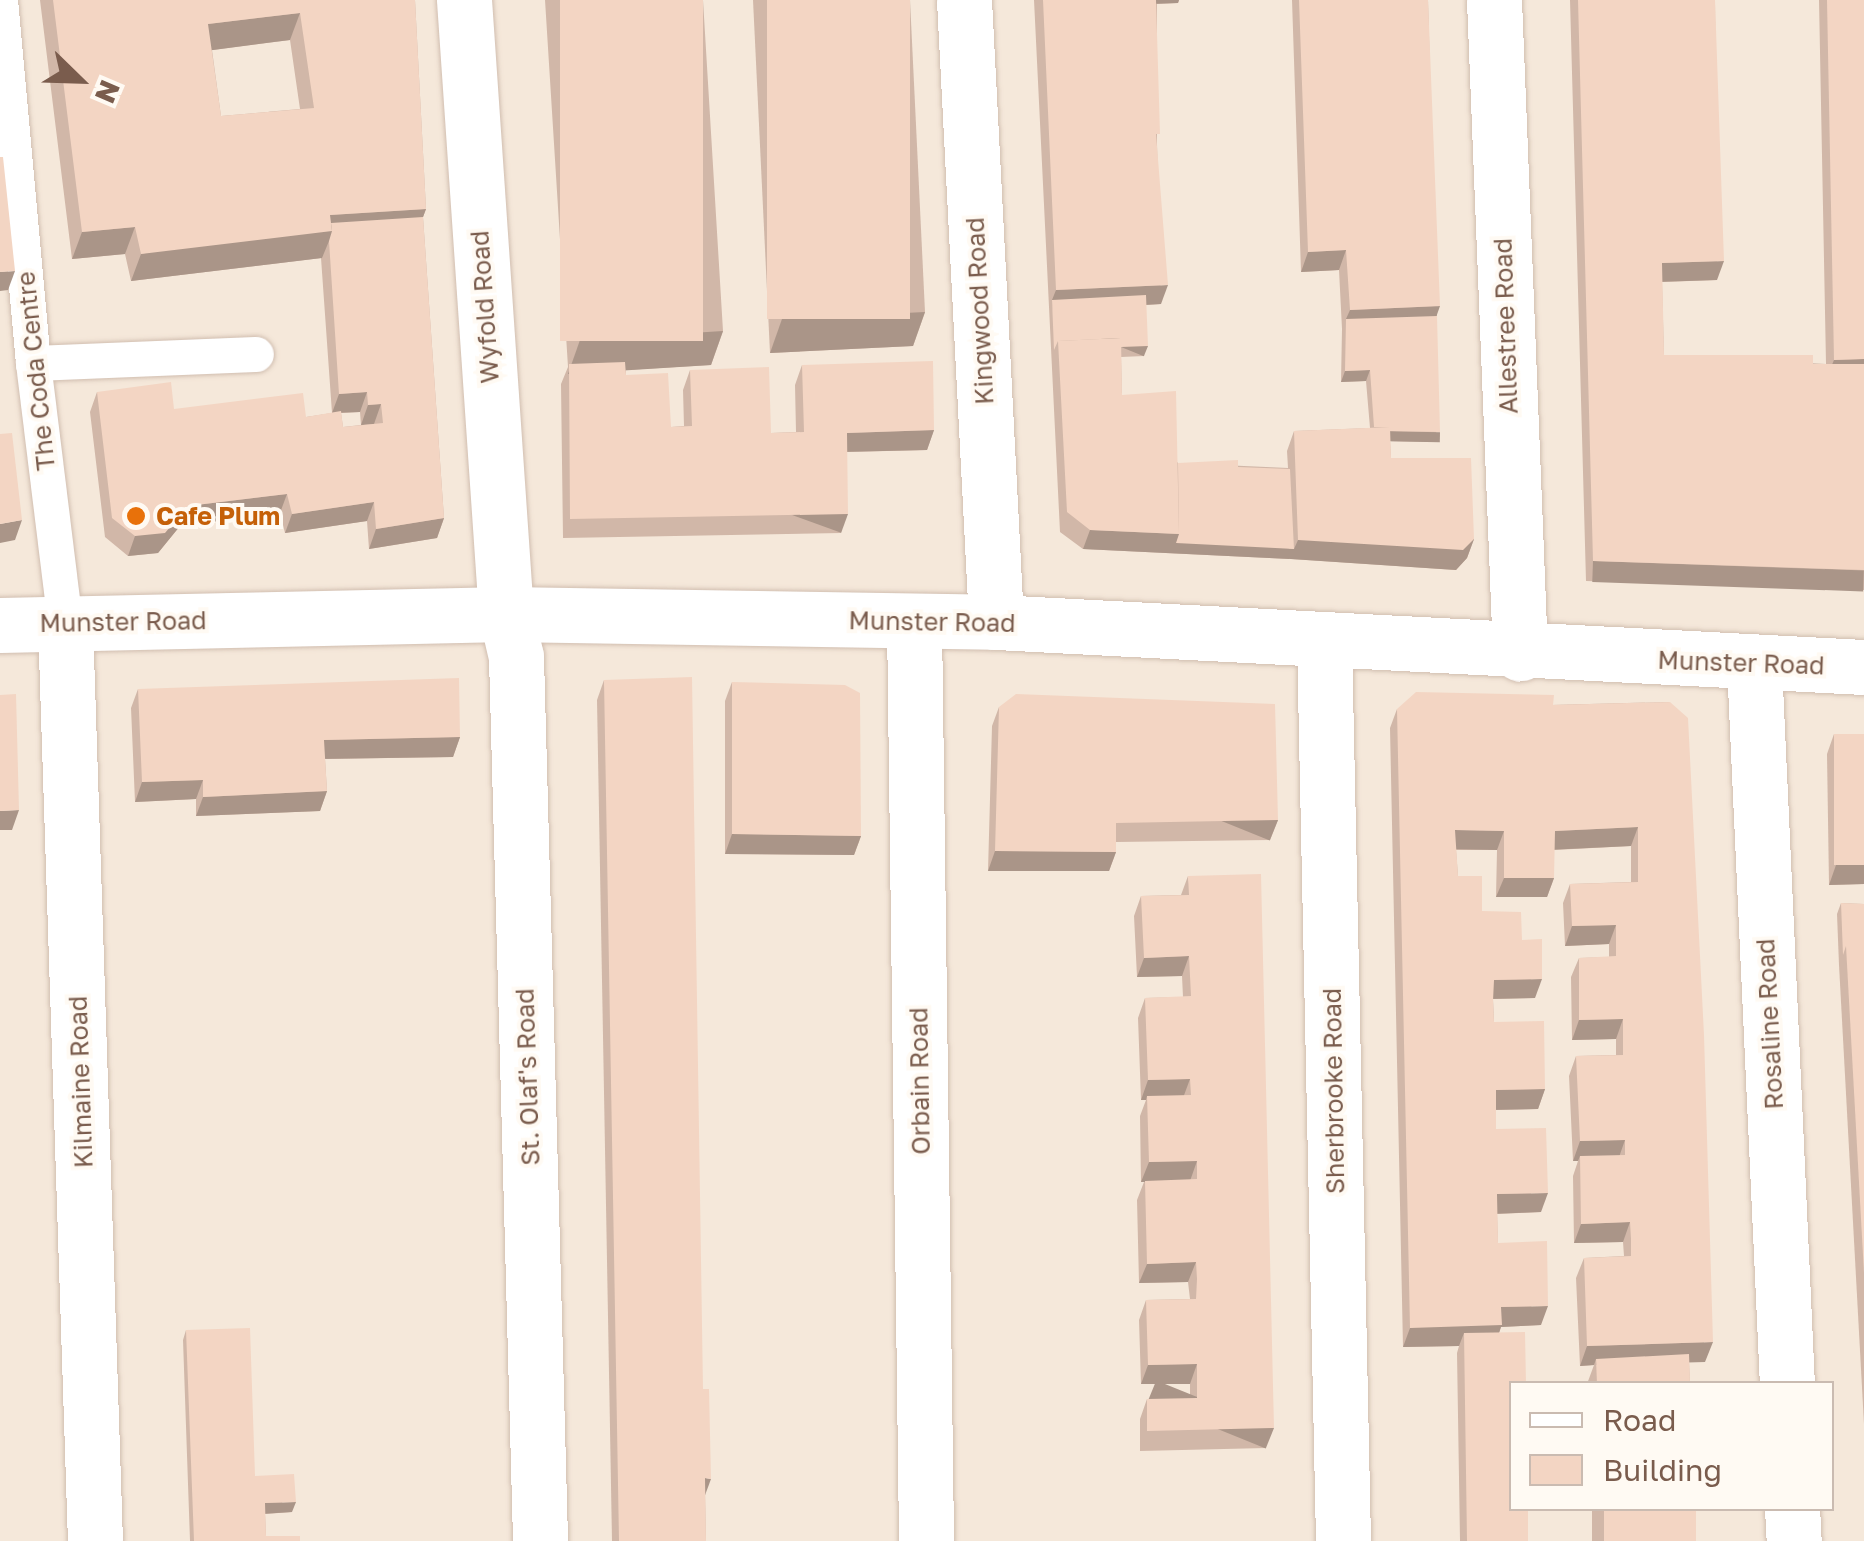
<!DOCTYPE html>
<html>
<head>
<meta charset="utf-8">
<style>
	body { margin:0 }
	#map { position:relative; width:1864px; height:1541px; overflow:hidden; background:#fdf6ec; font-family:"Golos Text",sans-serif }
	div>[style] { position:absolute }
	.residential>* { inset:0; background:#f5e8da }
	.roads { filter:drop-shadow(0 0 2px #d1beb0) drop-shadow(0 0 2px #d1beb0) }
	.service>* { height:35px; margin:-17.5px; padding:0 17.5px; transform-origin:17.5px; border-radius:17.5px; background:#fff }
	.minor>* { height:55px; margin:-27.5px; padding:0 27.5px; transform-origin:27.5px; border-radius:27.5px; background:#fff }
	.tertiary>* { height:55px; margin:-27.5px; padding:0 27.5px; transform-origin:27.5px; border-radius:27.5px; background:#fff }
	.wall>* { inset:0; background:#d1b7a8; transform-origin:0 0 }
	.shaded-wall>* { inset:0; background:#aa9588; transform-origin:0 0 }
	.building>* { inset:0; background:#f3d5c3; transform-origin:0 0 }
	.dots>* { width:28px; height:28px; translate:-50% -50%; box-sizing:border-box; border:5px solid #fffaf3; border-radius:50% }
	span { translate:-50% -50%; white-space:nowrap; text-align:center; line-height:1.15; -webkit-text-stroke:8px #fffaf3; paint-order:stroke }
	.street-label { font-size:25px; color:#7a5c4d }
	.food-label { font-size:25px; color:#c56008; font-weight:700 }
	.left { translate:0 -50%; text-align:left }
	.legend { position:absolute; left:1509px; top:1381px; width:325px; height:130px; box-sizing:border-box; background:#fffaf3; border:2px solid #cabbb1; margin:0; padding:12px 18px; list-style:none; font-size:30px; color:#7a5c4d }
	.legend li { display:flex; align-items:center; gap:20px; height:50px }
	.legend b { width:50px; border:2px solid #cabbb1 }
	.north { position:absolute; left:30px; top:30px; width:100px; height:100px; -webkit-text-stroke:8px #fffaf3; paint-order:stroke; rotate:113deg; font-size:28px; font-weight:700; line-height:40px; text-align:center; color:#7a5c4d }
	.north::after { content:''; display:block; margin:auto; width:35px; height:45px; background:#7a5c4d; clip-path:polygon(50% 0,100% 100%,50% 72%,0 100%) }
</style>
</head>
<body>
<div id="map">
	<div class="residential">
		<i style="clip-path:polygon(evenodd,0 0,1864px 0,1864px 1541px,0 1541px,0 0,1512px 1384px,1832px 1384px,1832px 1508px,1512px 1508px,1512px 1384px)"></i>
	</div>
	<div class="roads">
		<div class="service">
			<i style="left:0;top:0;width:364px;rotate:84.8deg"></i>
			<i style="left:33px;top:363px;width:262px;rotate:83deg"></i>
			<i style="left:33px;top:363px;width:223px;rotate:-2.3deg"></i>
		</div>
		<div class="minor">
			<i style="left:464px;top:0;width:615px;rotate:86.09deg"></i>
			<i style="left:506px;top:614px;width:44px;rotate:76.9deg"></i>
			<i style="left:516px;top:657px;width:884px;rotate:88.44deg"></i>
			<i style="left:964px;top:0;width:623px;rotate:87.05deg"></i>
			<i style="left:1494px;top:0;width:654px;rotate:87.72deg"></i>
			<i style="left:914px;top:621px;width:920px;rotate:89.25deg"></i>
			<i style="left:65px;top:623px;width:918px;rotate:88.13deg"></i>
			<i style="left:1324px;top:641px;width:900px;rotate:88.79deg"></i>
			<i style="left:1754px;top:664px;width:721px;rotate:87.38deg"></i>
			<i style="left:1792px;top:1508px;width:33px;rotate:87deg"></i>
		</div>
		<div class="tertiary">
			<i style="left:0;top:625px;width:506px;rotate:-1.25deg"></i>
			<i style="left:506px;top:614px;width:490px;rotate:0.9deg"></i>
			<i style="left:996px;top:622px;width:869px;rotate:2.97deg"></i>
		</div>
	</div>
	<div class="wall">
		<i style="clip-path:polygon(evenodd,40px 0,415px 0,426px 209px,423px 217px,444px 518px,437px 538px,369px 549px,367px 521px,285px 533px,280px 513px,180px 526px,158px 553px,128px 556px,105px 537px,90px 412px,97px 392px,174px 409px,306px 417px,332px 413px,321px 258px,131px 281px,125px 254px,72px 259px,40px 0,290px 40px,300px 109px,221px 116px,212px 50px,290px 40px,40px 0,360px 412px,361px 425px,343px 427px,341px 413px,360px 412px)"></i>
		<i style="clip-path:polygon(545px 0,703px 0,723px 331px,711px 365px,626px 370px,626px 375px,671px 427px,684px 426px,683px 390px,690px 370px,771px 433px,796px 432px,795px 385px,802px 365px,934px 430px,927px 450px,847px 452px,841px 533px,563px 538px,561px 384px,568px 367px)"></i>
		<i style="clip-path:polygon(753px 0,910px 0,925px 312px,913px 346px,770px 353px)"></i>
		<i style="clip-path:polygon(1034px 0,1179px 0,1178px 3px,1157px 4px,1157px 144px,1161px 304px,1146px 305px,1144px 356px,1121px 357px,1122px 395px,1178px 463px,1288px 468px,1287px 451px,1294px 431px,1370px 428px,1366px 381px,1341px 382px,1342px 329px,1339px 270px,1301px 272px,1292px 0,1428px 0,1437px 316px,1436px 442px,1390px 441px,1391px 458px,1474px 539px,1467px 558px,1456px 570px,1291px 559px,1083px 549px,1060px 532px)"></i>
		<i style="clip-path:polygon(1570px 0,1715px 0,1717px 280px,1662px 282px,1664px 355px,1826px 364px,1819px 0,1864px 0,1864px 590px,1586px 581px)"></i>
		<i style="clip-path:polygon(604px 680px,705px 1495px,706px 1541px,612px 1541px,597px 700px)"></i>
		<i style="clip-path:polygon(732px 682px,861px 836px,854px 855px,725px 854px,725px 701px)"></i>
		<i style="clip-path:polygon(138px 689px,460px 737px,453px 757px,325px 759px,327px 791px,320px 811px,196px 816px,196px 799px,135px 802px,131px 708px)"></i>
		<i style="clip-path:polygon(1670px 702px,1705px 1362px,1689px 1362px,1690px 1384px,1587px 1384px,1594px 1365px,1580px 1366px,1576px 1278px,1584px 1258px,1624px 1256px,1623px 1242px,1574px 1243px,1573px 1176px,1578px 1161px,1573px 1161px,1569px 1076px,1576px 1056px,1616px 1055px,1616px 1039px,1572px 1040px,1571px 977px,1579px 958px,1609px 957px,1609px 944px,1565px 946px,1563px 903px,1570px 884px,1631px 882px,1631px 846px,1554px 850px,1554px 878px,1547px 897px,1496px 897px,1497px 850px,1456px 850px,1458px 876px,1482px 911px,1522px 940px,1535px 998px,1493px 999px,1494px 1022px,1545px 1089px,1538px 1109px,1496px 1110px,1496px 1129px,1541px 1212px,1497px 1214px,1498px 1243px,1541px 1325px,1501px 1327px,1499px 1333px,1528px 1541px,1460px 1541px,1457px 1353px,1459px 1346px,1403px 1347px,1390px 728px,1397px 709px)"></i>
		<i style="clip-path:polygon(999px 707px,1278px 820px,1270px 840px,1116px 842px,1116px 852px,1109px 871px,988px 871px,992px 726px)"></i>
		<i style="clip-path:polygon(1834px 734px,1864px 734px,1864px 884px,1829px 885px,1827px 754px)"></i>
		<i style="clip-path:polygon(1188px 876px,1266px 1448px,1140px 1451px,1140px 1419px,1147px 1399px,1190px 1398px,1190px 1384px,1141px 1384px,1139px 1320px,1146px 1300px,1190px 1299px,1188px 1282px,1139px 1283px,1137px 1200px,1144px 1182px,1141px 1182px,1140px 1116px,1146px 1100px,1141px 1100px,1138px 1018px,1145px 998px,1183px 997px,1182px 976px,1137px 977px,1134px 916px,1141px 896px,1181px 895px)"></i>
		<i style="clip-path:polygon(1841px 903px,1864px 904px,1864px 1424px,1839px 965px,1837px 914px)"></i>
		<i style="clip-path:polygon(186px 1330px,255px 1476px,292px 1512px,265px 1514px,266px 1536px,300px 1541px,190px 1541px,183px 1340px)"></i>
		<i style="left:1592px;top:1508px;width:104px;height:33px"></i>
	</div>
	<div class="shaded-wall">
		<i style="clip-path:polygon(1150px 0,1179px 0,1178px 3px,1149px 4px)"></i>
		<i style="clip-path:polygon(300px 13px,290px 40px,198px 52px,208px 24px)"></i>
		<i style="clip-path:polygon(426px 209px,416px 236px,329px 241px,322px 258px,131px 281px,141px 254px,330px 215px)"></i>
		<i style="clip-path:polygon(135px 227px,125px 254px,72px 259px,82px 232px)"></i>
		<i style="clip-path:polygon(1346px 250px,1339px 270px,1301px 272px,1308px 252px)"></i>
		<i style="clip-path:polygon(1724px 261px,1717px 280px,1655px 282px,1662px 263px)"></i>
		<i style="clip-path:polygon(15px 271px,8px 290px,0 291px,0 272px)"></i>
		<i style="clip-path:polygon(1168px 285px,1161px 304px,1053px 310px,1052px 300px,1056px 290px)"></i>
		<i style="clip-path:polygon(1440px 306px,1433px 326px,1346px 319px,1350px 310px)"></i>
		<i style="clip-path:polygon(925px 312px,913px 346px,770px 353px,782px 319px)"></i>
		<i style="clip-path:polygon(723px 331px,711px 365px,568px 374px,580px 340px)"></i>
		<i style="left:1148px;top:346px;width:11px;height:90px;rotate:112deg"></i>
		<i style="clip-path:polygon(1864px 359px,1864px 379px,1826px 379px,1834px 360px)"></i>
		<i style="clip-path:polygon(1370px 370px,1366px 381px,1341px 382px,1345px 371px)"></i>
		<i style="clip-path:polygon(367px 392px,360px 412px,332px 413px,339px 394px)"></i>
		<i style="clip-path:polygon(381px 404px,374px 424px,361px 425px,368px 405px)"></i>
		<i style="clip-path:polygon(934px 430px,927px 450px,839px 452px,847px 433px)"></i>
		<i style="left:1374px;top:431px;width:66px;height:10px;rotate:1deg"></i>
		<i style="clip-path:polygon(287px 494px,280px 513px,180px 526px,158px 553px,128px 556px,135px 536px,188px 506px)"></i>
		<i style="clip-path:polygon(374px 502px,367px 521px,285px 533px,292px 514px)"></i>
		<i style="left:848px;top:514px;width:20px;height:278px;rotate:110deg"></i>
		<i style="clip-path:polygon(444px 518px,437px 538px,369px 549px,376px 529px)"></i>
		<i style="clip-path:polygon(22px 520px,15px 540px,0 543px,0 524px)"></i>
		<i style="clip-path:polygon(1090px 530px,1179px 534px,1294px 549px,1298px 540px,1474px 539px,1467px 558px,1456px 570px,1291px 559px,1083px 549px)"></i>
		<i style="left:1593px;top:561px;width:271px;height:21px;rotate:2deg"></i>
		<i style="clip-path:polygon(460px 737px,453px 757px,317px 759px,324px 740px)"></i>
		<i style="clip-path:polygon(203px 780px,196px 799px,135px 802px,142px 782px)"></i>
		<i style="clip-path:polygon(327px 791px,320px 811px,196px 816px,203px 797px)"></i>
		<i style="clip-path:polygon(19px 810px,12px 830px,0 830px,0 811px)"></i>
		<i style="left:1278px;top:820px;width:22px;height:162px;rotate:112deg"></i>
		<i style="clip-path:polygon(1638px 827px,1631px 846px,1547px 850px,1555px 831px)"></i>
		<i style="clip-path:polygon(1455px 830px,1504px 831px,1497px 850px,1447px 849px)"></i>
		<i style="clip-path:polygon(732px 834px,861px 836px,854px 855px,725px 854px)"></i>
		<i style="clip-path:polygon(995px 851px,1116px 852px,1109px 871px,988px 871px)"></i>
		<i style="clip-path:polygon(1836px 865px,1864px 865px,1864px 884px,1829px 885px)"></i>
		<i style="clip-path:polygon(1504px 878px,1554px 878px,1547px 897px,1496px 897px)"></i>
		<i style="clip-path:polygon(1616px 925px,1609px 944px,1565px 946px,1572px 926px)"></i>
		<i style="clip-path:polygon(1189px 956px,1182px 976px,1137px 977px,1144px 958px)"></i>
		<i style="clip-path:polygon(1542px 979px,1535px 998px,1487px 999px,1494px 980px)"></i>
		<i style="clip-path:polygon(1623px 1019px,1616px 1039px,1572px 1040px,1579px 1020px)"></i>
		<i style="clip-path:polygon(1190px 1079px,1183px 1098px,1147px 1096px,1146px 1100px,1141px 1100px,1148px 1080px)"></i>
		<i style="clip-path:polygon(1545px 1089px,1538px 1109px,1489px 1110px,1496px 1090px)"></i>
		<i style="clip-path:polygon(1625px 1140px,1618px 1160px,1580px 1156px,1578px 1161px,1573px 1161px,1580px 1141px)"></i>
		<i style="clip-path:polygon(1197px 1161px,1190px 1181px,1141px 1182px,1149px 1162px)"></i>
		<i style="clip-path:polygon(1548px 1193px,1541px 1212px,1490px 1214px,1497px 1194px)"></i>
		<i style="clip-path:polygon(1630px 1222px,1623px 1242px,1574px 1243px,1581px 1224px)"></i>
		<i style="clip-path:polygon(1196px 1262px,1188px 1282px,1139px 1283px,1147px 1264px)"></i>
		<i style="clip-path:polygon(1548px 1306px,1541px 1325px,1501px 1327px,1495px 1345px,1464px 1333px,1459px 1346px,1403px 1347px,1410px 1328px,1501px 1307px)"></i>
		<i style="clip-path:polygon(1713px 1342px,1705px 1362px,1596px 1365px,1596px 1359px,1594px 1365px,1580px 1366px,1587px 1346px)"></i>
		<i style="clip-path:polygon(1197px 1364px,1190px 1384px,1141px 1384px,1148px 1365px)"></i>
		<i style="left:1274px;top:1428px;width:22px;height:127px;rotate:112deg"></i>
		<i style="clip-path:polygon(705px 1478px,711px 1479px,704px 1498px)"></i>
		<i style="clip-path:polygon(296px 1502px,292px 1512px,261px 1514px,265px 1503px)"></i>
	</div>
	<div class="building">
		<i style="clip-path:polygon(evenodd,53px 0,415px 0,426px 209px,330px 215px,332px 231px,141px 254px,135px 227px,82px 232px,53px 0,300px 13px,314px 108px,221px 116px,208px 24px,300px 13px)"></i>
		<i style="left:560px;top:0;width:143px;height:341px"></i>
		<i style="left:767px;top:0;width:143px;height:319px"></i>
		<i style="clip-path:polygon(1043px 0,1156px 0,1160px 134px,1156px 134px,1168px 285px,1056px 290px)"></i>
		<i style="clip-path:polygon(1299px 0,1428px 0,1440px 306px,1350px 310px,1346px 250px,1308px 252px)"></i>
		<i style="clip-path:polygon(1578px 0,1715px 0,1724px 261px,1662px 263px,1664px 355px,1813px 355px,1813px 364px,1864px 364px,1864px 570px,1593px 561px)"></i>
		<i style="clip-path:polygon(1827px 0,1864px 0,1864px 359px,1834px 360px)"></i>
		<i style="clip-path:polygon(0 157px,3px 157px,15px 271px,0 272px)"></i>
		<i style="clip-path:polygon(423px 217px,444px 518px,376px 529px,374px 502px,292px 514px,287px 494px,188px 506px,165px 533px,135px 536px,112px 518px,97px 392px,171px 382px,174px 409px,303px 393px,306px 417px,341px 411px,343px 427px,383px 423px,381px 404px,368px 405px,367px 392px,339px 394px,329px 241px,332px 231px,331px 223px)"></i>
		<i style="clip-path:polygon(1146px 295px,1148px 346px,1121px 347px,1121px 338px,1058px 341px,1054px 350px,1052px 300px)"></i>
		<i style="clip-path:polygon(1437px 316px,1440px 432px,1390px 431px,1390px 427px,1374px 427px,1370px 370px,1345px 371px,1346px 319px)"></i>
		<i style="clip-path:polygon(1121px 338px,1122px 395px,1176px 391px,1179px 534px,1090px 530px,1067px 512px,1058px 341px)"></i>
		<i style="clip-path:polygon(933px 361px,934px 430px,847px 433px,848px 514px,570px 519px,569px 364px,625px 362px,626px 375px,668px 373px,671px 427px,692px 426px,690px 370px,769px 367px,771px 433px,804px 432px,802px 365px)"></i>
		<i style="clip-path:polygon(1390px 427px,1391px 458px,1471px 458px,1474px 539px,1463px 550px,1298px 540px,1294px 431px)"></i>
		<i style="clip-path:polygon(12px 433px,22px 520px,0 524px,0 434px)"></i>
		<i style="clip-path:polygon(1238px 460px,1238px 467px,1290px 469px,1294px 549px,1176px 543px,1179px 534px,1178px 463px)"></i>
		<i style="clip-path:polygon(692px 677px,703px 1389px,709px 1389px,711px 1479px,705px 1478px,706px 1541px,619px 1541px,604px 680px)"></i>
		<i style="clip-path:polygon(459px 678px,460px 737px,324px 740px,327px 791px,203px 797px,203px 780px,142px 782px,138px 689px)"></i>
		<i style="clip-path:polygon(732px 682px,845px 685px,860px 693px,861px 836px,732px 834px)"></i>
		<i style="clip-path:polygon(1416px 692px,1554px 695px,1553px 705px,1670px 702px,1688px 718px,1704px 1035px,1713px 1342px,1587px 1346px,1584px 1258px,1631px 1256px,1631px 1239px,1630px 1222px,1581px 1224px,1580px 1156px,1625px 1155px,1625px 1140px,1580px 1141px,1576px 1056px,1623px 1055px,1623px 1019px,1579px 1020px,1579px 958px,1616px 956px,1616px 925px,1572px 926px,1570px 884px,1638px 882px,1638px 827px,1555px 831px,1554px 878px,1504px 878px,1504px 831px,1455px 830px,1458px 876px,1482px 876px,1482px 911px,1521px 912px,1522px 940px,1542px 939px,1542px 979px,1494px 980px,1493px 1001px,1494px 1022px,1544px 1021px,1545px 1089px,1496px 1090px,1496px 1129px,1546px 1128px,1548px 1193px,1497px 1194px,1498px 1243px,1547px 1241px,1548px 1306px,1501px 1307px,1502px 1325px,1410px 1328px,1397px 709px)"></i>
		<i style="clip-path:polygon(16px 694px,19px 810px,0 811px,0 695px)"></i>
		<i style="clip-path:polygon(1016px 694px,1275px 704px,1278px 820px,1116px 823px,1116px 852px,995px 851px,999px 707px)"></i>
		<i style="left:1834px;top:734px;width:30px;height:131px"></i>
		<i style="clip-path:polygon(1261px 874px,1274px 1428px,1147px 1431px,1147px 1399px,1197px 1398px,1197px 1364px,1148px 1365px,1146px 1300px,1196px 1299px,1197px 1279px,1196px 1262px,1147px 1264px,1145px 1181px,1197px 1179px,1197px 1161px,1149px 1162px,1147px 1096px,1191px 1095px,1190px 1079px,1148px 1080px,1145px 998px,1191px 996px,1189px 956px,1144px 958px,1141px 896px,1189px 895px,1188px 876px)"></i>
		<i style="clip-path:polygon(1841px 903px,1864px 904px,1864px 946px,1846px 946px,1843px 955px)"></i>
		<i style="clip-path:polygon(1846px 946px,1864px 946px,1864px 1273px)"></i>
		<i style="clip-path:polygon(250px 1328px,255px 1476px,294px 1474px,296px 1502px,265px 1503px,266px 1536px,300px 1536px,300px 1541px,194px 1541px,186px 1330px)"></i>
		<i style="clip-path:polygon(1525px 1332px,1526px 1384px,1512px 1384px,1512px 1508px,1528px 1508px,1528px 1541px,1467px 1541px,1464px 1333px)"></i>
		<i style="clip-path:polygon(1689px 1354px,1690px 1384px,1597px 1384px,1596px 1359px)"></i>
		<i style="left:1604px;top:1508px;width:92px;height:33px"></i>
	</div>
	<div class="dots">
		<i style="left:136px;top:516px;background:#e8710a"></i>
	</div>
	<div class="street-label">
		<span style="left:485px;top:307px;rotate:-94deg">Wyfold Road</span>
		<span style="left:980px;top:311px;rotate:-93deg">Kingwood Road</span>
		<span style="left:1506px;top:326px;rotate:-92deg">Allestree Road</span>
		<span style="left:36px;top:371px;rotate:-96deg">The Coda Centre</span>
		<span style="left:123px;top:622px;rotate:-1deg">Munster Road</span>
		<span style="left:932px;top:622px;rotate:1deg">Munster Road</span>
		<span style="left:1741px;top:663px;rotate:2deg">Munster Road</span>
		<span style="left:1770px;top:1024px;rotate:-93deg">Rosaline Road</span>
		<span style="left:528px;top:1077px;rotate:-92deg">St. Olaf's Road</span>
		<span style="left:920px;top:1081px;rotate:-91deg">Orbain Road</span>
		<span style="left:81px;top:1082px;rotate:-92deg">Kilmaine Road</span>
		<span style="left:1334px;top:1091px;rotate:-91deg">Sherbrooke Road</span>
	</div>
	<div class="food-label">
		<span class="left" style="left:156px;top:516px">Cafe Plum</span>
	</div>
	<ul class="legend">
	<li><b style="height:12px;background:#fff"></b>Road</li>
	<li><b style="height:28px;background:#f3d5c3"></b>Building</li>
	</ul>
	<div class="north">N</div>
</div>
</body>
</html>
